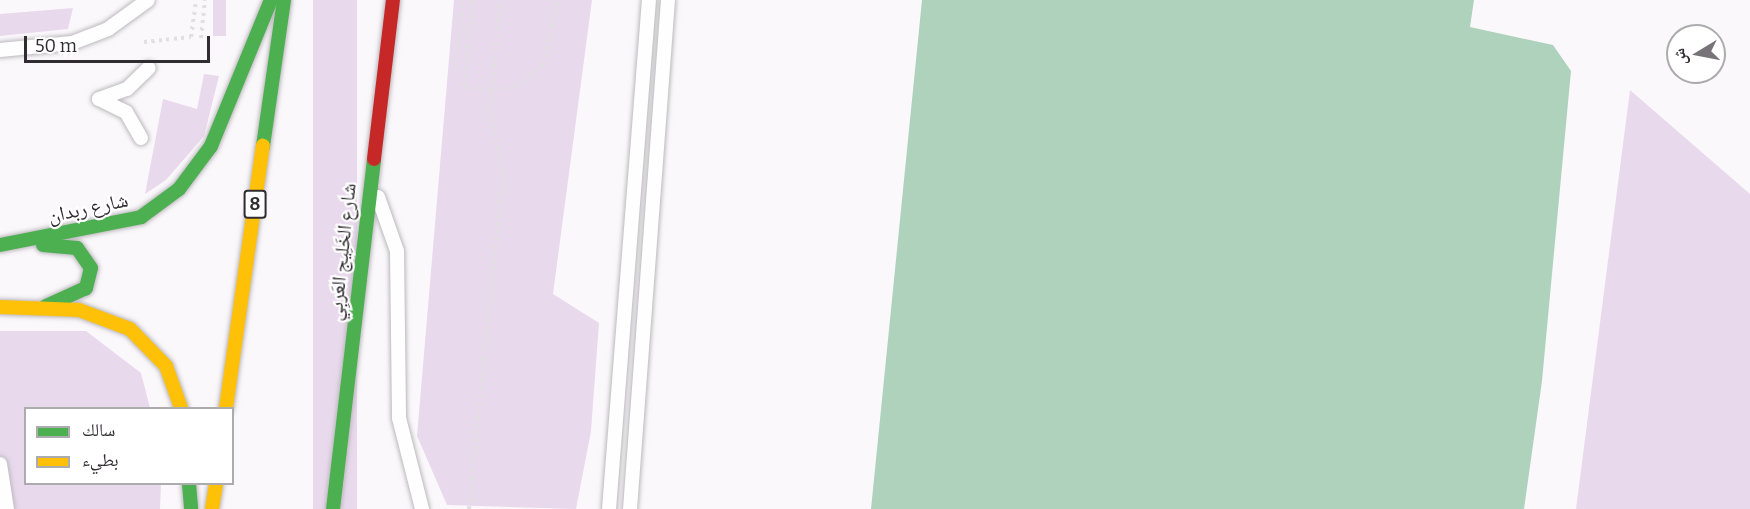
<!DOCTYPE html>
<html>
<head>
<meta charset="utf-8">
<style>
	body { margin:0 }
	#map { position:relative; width:1750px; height:509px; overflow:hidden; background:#fbf8fc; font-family:Bitter,"Noto Naskh Arabic",serif }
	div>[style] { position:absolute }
	.green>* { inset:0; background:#e9d9ed; transform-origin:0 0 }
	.water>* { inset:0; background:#afd2bd }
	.path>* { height:4px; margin-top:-2px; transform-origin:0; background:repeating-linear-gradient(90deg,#e1dfe1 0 3px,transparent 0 7.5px) }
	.roads { filter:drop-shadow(0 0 2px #bcb9bd) drop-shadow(0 0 2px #bcb9bd) }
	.lane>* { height:14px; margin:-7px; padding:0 7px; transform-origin:7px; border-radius:7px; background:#fefeff }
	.fast>* { height:14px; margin:-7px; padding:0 7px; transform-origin:7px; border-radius:7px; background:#4caf50 }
	.slow>* { height:14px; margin:-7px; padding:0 7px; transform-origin:7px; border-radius:7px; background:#ffc107 }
	.jam>* { height:14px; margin:-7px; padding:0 7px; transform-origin:7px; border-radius:7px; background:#c62828 }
	span { translate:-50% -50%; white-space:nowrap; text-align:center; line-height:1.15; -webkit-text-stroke:4.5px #fff; paint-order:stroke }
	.shield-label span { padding:2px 4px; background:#fff; border:2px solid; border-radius:4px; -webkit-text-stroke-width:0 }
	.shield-label { font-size:18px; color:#302c31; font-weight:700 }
	.street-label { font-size:20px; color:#302c31 }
	.legend { position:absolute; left:24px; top:407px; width:210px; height:78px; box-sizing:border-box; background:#fff; border:2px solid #acabad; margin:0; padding:8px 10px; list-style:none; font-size:18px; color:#302c31 }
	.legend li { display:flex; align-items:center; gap:12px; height:30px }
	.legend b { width:30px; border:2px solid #acabad }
	.north { position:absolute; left:1666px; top:24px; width:60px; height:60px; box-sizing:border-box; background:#fff; border:2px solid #acabad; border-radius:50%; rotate:260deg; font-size:16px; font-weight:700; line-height:24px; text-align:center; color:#302c31 }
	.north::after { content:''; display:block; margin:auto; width:21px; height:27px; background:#777378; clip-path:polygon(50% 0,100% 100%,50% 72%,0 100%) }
	.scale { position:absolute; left:24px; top:36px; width:186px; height:27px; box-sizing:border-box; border:3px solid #302c31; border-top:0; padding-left:8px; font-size:18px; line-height:21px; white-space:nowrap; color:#302c31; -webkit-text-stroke:4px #fff; paint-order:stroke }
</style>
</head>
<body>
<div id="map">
	<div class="green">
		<i style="left:213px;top:0;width:13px;height:36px"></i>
		<i style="left:313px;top:0;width:44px;height:513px"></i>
		<i style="clip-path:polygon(454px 0,592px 0,553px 294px,599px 323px,591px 431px,576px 509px,447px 505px,417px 436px)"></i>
		<i style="clip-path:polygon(73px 8px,68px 29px,0 36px,0 14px)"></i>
		<i style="clip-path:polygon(204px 74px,219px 76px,204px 136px,166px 180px,145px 194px,163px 99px,197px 109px)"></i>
		<i style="clip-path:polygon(1630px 90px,1750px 194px,1750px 509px,1576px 509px)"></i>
		<i style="clip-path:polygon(0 331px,86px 331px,141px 373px,150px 408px,26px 408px,26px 484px,161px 484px,160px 509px,0 509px)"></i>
	</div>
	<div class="water">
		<i style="clip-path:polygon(922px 0,1474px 0,1470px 27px,1553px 45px,1571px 71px,1542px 381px,1524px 509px,871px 509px)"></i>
	</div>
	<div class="path">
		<i style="left:472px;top:0;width:88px;rotate:95.2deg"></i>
		<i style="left:464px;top:88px;width:27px;rotate:4deg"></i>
		<i style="left:491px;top:90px;width:27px;rotate:-8deg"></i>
		<i style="left:518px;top:86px;width:33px;rotate:-41deg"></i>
		<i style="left:543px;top:64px;width:66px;rotate:-76.8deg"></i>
		<i style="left:201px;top:38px;width:38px;rotate:-84deg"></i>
		<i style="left:144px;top:42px;width:47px;rotate:-6.1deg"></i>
		<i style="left:191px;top:37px;width:37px;rotate:-82deg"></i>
		<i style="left:455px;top:68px;width:68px;rotate:-83.3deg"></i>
		<i style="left:469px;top:509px;width:339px;rotate:-84.2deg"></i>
		<i style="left:503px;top:172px;width:61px;rotate:-102.2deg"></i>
		<i style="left:490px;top:112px;width:112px;rotate:-84.9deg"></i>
	</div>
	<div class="roads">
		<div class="lane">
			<i style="left:0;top:50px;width:72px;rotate:-5.6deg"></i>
			<i style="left:72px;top:43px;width:39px;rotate:-21deg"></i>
			<i style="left:108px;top:29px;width:49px;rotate:-35.9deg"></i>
			<i style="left:99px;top:99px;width:30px;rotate:26deg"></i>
			<i style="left:126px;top:112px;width:30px;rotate:60deg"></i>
			<i style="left:99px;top:99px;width:30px;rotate:-20deg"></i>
			<i style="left:127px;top:89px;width:30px;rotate:-44deg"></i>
			<i style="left:378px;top:197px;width:57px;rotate:70.6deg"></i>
			<i style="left:397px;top:251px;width:167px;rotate:89.3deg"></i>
			<i style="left:399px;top:418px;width:94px;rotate:75.8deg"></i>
			<i style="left:0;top:464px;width:46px;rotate:81.2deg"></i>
			<i style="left:609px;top:509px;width:511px;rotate:-85.51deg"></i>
			<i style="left:630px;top:509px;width:510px;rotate:-85.73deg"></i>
		</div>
		<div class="fast">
			<i style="left:263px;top:146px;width:148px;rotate:-81.8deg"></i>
			<i style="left:0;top:245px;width:144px;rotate:-11.2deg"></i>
			<i style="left:141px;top:217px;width:47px;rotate:-36.4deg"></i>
			<i style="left:179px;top:189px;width:54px;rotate:-53.3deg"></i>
			<i style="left:211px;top:146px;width:158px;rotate:-67.7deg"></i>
			<i style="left:43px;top:245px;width:34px;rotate:5deg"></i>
			<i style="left:77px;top:248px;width:24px;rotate:55deg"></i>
			<i style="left:91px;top:268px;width:21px;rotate:104deg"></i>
			<i style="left:86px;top:288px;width:44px;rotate:155.8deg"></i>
			<i style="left:189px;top:484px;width:25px;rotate:85deg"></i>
			<i style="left:333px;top:509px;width:352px;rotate:-83.3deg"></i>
		</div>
		<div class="slow">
			<i style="left:0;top:307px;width:79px;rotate:2.2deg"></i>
			<i style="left:79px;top:310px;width:54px;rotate:20.4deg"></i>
			<i style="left:130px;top:329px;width:52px;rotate:45.8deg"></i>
			<i style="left:166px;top:366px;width:45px;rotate:70.3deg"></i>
			<i style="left:226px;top:408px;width:265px;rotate:-82deg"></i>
			<i style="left:212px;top:509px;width:25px;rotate:-81deg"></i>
		</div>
		<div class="jam">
			<i style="left:374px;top:159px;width:160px;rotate:-83.2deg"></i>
		</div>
	</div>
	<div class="shield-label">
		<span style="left:255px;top:204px">8</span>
	</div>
	<div class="street-label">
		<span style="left:88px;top:208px;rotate:-12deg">شارع ربدان</span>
		<span style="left:342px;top:252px;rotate:-84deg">شارع الخَلِيج العَربِي</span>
	</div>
	<ul class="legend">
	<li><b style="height:8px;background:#4caf50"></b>سالك</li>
	<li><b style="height:8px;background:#ffc107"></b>بطيء</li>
	</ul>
	<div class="north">ش</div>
	<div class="scale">50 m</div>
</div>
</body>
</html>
